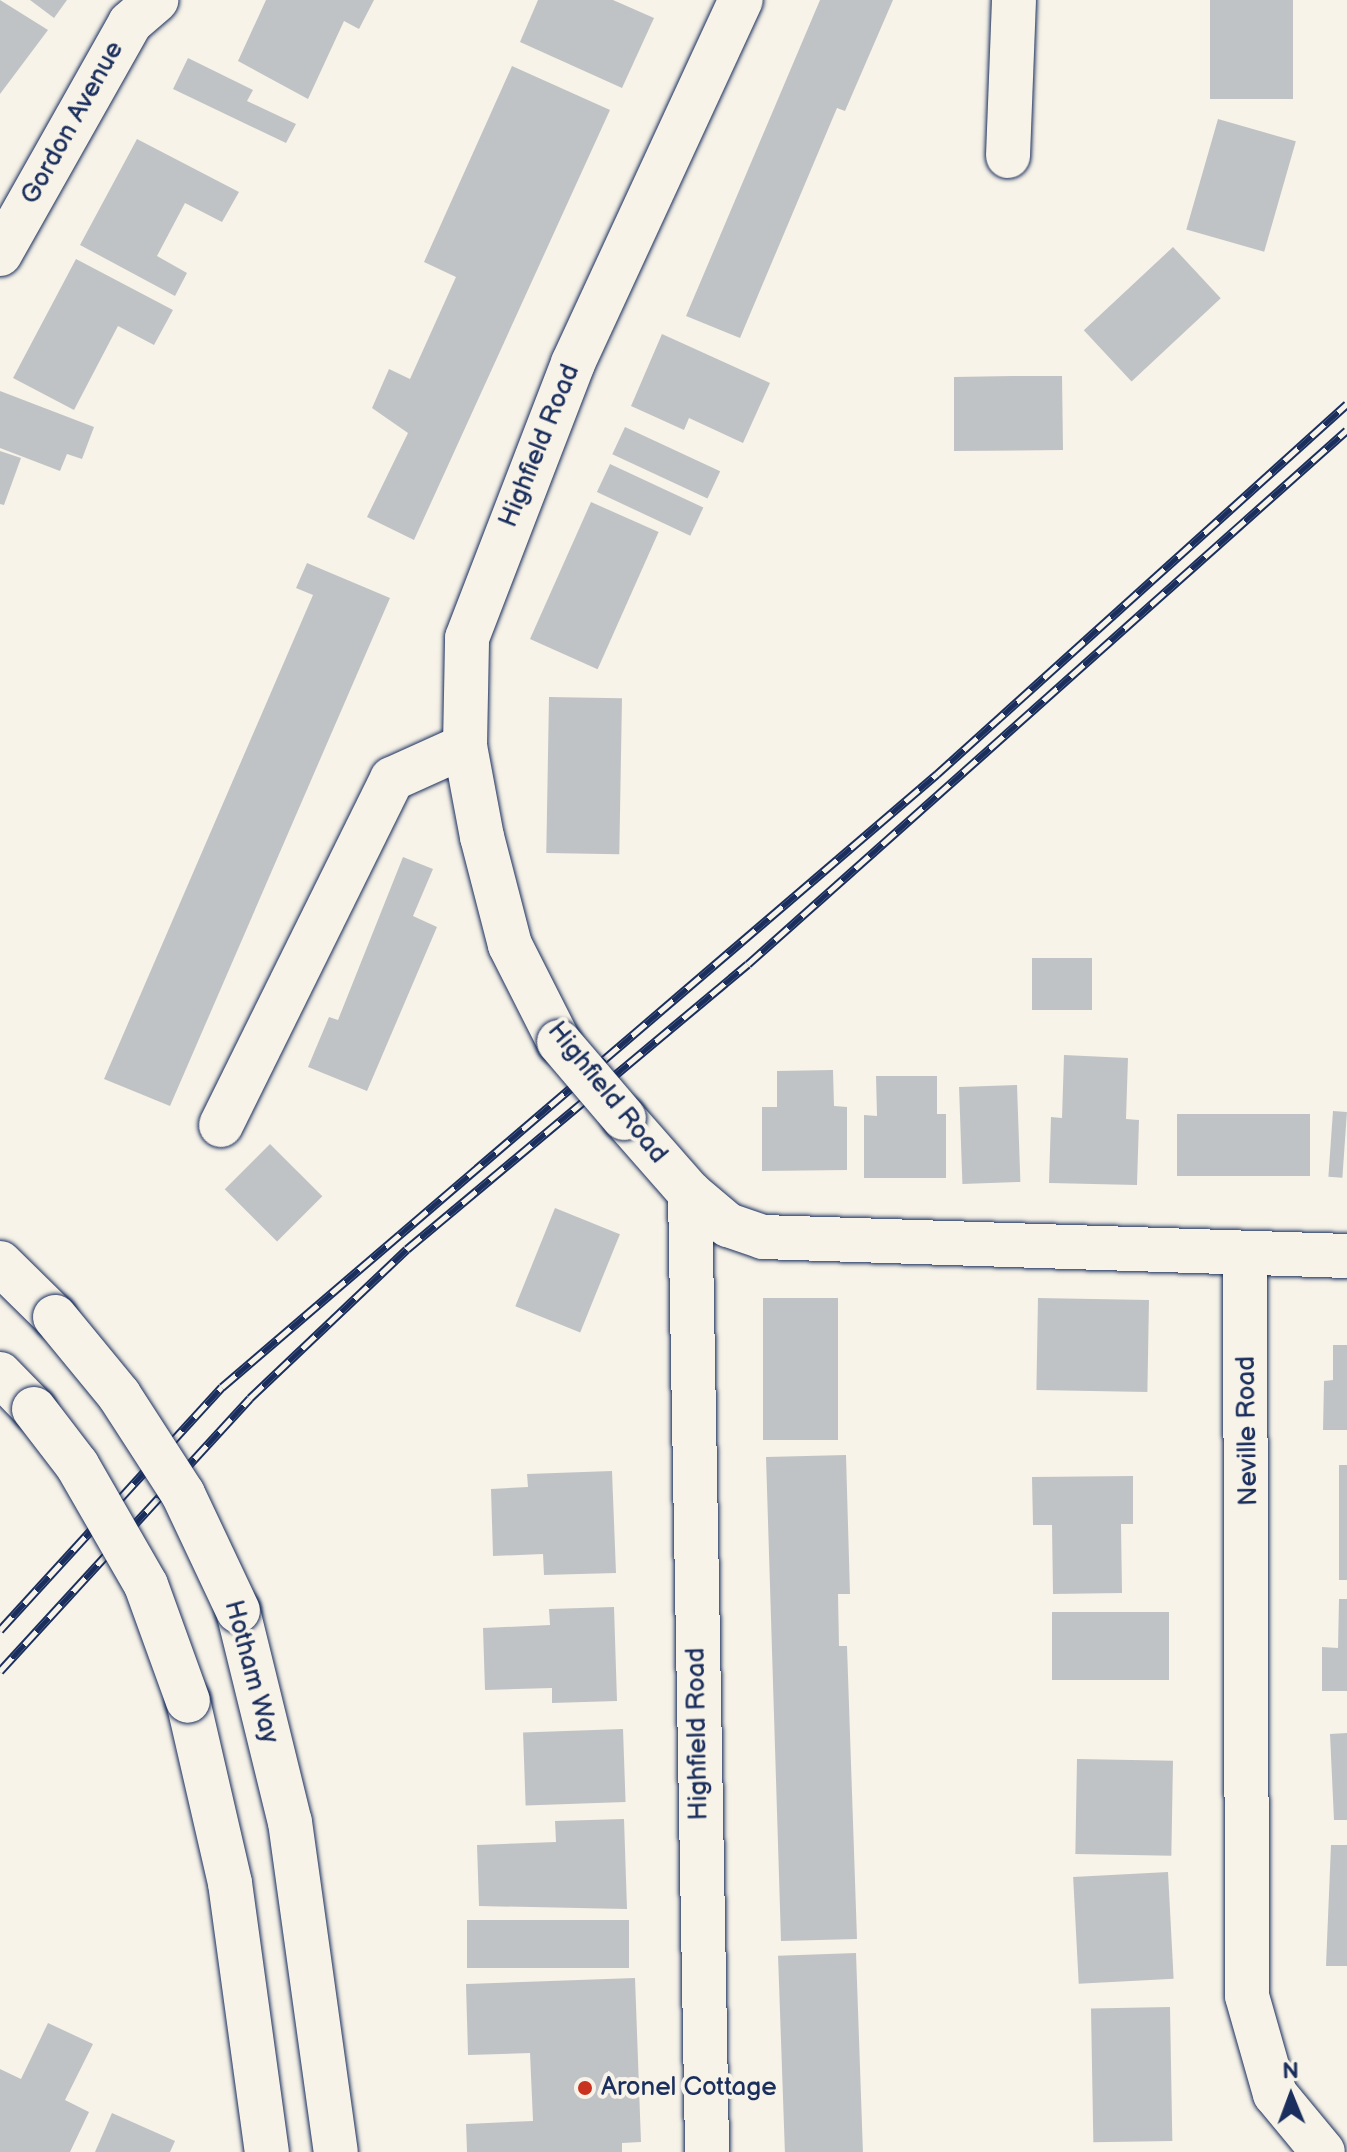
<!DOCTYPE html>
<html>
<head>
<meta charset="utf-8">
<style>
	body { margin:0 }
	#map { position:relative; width:1347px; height:2152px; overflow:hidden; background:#f7f3e8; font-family:"Balsamiq Sans",sans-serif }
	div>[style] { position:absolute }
	.building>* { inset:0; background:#c0c3c5; transform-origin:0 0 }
	.roads { filter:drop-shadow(0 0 2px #1b2f5e) drop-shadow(0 0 2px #1b2f5e) }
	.street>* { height:44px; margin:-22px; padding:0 22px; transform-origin:22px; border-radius:22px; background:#f7f3e8 }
	.secondary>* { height:44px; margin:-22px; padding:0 22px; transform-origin:22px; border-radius:22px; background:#f7f3e8 }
	.rail>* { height:9px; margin-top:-4.5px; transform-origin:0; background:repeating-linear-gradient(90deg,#f7f3e8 0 18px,#1b2f5e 0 36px); box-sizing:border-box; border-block:2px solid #1b2f5e }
	.bridges { filter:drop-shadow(0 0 2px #1b2f5e) drop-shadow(0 0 2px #1b2f5e) }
	.street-bridge>* { height:44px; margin:-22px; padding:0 22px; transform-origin:22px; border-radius:22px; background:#f7f3e8 }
	.secondary-bridge>* { height:44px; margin:-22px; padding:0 22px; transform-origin:22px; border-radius:22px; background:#f7f3e8 }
	.dots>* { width:22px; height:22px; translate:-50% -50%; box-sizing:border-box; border:4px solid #f7f3e8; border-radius:50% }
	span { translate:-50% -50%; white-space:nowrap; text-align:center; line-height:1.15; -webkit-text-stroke:8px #f7f3e8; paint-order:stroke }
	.street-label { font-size:26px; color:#1b2f5e }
	.poi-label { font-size:26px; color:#1b2f5e }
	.left { translate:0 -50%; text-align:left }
	.north { position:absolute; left:1251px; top:2056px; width:80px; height:80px; -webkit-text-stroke:6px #f7f3e8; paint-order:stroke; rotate:359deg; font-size:22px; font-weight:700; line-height:32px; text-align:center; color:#1b2f5e }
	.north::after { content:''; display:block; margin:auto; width:28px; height:36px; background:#1b2f5e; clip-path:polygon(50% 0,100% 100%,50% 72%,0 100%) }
</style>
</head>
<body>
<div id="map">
	<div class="building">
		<i style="clip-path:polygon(0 0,48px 30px,0 94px)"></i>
		<i style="clip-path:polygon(30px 0,67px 0,54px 18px)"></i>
		<i style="clip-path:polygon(266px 0,374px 0,359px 29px,344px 21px,308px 99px,238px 61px)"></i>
		<i style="clip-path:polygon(538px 0,613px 0,654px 18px,622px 88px,520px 42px)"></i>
		<i style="clip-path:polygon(820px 0,893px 0,845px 111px,837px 108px,740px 338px,686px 316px)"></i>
		<i style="left:1210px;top:0;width:83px;height:99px"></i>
		<i style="clip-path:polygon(188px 58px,253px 90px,247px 101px,296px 124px,286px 143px,173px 89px)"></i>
		<i style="clip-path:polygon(512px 66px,610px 110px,414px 540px,367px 517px,408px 433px,372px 408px,389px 369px,410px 379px,456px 277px,424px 262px)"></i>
		<i style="left:1218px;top:119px;width:81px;height:115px;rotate:16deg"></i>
		<i style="clip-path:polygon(137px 139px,239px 192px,222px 222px,185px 203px,157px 256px,187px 273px,175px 296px,80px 245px)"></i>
		<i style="left:1173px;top:247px;width:70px;height:122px;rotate:47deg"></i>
		<i style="clip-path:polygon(76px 259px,173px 310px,154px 345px,118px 326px,74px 410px,13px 378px)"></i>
		<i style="clip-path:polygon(662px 334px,770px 383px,743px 443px,689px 418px,684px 430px,631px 406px)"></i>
		<i style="clip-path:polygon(1012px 376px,1062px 376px,1063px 450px,954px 451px,954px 377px)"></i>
		<i style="clip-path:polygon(0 391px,94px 427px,82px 459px,67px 454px,60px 471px,0 448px)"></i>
		<i style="left:625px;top:427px;width:105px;height:30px;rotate:25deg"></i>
		<i style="clip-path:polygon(0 451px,21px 458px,4px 505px,0 504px)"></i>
		<i style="left:610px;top:464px;width:103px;height:31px;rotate:25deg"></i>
		<i style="left:591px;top:502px;width:74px;height:150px;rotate:24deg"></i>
		<i style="clip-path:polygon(307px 563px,390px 598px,170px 1106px,104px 1079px,313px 595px,296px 588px)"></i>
		<i style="left:549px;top:697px;width:73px;height:156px;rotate:1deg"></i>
		<i style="clip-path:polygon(403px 857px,433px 869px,413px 916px,437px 927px,367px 1091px,308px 1067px,329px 1017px,338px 1020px)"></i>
		<i style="left:1032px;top:958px;width:60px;height:52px"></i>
		<i style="clip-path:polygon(1064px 1055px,1128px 1058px,1126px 1119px,1139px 1120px,1137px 1185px,1049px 1183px,1051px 1117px,1062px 1118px)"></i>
		<i style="clip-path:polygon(833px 1070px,834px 1106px,847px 1107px,847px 1170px,762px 1171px,762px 1107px,777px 1107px,777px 1071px)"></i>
		<i style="clip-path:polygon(876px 1076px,937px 1076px,937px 1114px,946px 1114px,946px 1178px,864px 1178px,864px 1115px,877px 1116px)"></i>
		<i style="left:1017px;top:1085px;width:97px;height:58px;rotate:88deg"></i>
		<i style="left:1333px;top:1111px;width:14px;height:66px;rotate:4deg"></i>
		<i style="left:1177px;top:1114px;width:133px;height:62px"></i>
		<i style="left:270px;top:1144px;width:74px;height:64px;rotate:45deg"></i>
		<i style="left:555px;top:1208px;width:70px;height:106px;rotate:22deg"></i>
		<i style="left:763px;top:1298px;width:75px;height:142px"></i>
		<i style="left:1038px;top:1298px;width:111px;height:92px;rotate:1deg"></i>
		<i style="clip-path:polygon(1333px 1345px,1347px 1345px,1347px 1430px,1323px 1430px,1324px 1381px,1333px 1380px)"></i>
		<i style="clip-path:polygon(846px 1455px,850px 1594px,838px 1594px,839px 1646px,847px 1646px,857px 1939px,781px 1941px,766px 1457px)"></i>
		<i style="left:1339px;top:1465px;width:8px;height:115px"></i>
		<i style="clip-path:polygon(612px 1471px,616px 1573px,544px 1575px,543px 1554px,493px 1556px,491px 1489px,528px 1487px,527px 1474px)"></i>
		<i style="clip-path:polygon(1133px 1476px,1133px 1524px,1121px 1524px,1122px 1593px,1053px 1594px,1052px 1525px,1033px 1525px,1032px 1477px)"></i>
		<i style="clip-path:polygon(1339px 1599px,1347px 1599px,1347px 1691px,1322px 1691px,1322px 1647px,1338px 1648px)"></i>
		<i style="clip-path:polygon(614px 1607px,617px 1701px,552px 1703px,552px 1688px,485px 1690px,483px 1628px,550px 1625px,549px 1609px)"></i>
		<i style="left:1052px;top:1612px;width:117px;height:68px"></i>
		<i style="left:623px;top:1729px;width:73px;height:100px;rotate:88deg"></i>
		<i style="clip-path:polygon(1347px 1733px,1347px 1820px,1334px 1820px,1330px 1734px)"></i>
		<i style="left:1077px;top:1759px;width:96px;height:95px;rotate:1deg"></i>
		<i style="clip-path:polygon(624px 1819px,627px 1909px,479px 1906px,477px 1845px,556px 1842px,555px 1821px)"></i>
		<i style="clip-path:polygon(1331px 1845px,1347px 1845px,1347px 1966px,1326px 1966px)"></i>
		<i style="left:1168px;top:1872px;width:107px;height:95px;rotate:87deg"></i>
		<i style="left:629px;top:1920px;width:48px;height:162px;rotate:90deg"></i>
		<i style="left:856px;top:1953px;width:199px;height:78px;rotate:88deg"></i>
		<i style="clip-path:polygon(635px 1978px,641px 2142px,622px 2143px,622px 2152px,467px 2152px,466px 2124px,533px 2121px,530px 2053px,468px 2055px,466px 1984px)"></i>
		<i style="left:1170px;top:2007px;width:134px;height:79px;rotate:89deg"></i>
		<i style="clip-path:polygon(48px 2023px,93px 2044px,65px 2100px,89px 2112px,70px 2152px,0 2152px,0 2069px,21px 2079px)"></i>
		<i style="clip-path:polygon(112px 2113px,175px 2141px,170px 2152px,95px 2152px)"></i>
	</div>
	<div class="roads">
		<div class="street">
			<i style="left:1008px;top:156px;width:156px;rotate:-87.8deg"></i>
			<i style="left:0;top:254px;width:265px;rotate:-60.6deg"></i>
			<i style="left:130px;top:23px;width:35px;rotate:-41deg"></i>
			<i style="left:559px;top:1042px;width:109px;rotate:-116.8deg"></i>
			<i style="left:510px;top:945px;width:112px;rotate:-104.5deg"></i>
			<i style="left:482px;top:837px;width:93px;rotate:-100.6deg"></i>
			<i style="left:465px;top:746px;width:108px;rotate:-88.9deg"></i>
			<i style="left:467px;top:638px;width:295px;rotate:-68.9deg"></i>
			<i style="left:573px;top:363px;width:400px;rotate:-65.2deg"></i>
			<i style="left:624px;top:1118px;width:100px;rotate:48.7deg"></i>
			<i style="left:690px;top:1193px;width:959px;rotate:88.98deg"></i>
			<i style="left:221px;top:1125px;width:386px;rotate:-63.7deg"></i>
			<i style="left:392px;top:779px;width:80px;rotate:-24.3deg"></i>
			<i style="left:690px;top:1193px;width:50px;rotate:40.1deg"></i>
			<i style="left:728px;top:1225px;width:37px;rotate:19deg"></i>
			<i style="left:763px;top:1237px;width:584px;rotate:1.86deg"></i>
			<i style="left:1245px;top:1257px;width:739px;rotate:89.84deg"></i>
			<i style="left:1247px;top:1996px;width:102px;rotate:74.1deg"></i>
			<i style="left:1275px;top:2094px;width:75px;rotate:50.4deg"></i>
		</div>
		<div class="secondary">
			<i style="left:0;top:1263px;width:77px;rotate:44.5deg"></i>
			<i style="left:0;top:1374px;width:49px;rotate:45.8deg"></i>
			<i style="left:238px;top:1611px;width:217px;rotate:76.2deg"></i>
			<i style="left:290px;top:1822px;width:333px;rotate:82.1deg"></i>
			<i style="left:188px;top:1701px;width:187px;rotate:77deg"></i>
			<i style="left:230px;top:1883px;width:272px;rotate:82.2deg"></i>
		</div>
	</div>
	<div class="rail">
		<i style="left:0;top:1630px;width:329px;rotate:-47.6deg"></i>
		<i style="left:222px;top:1387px;width:942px;rotate:-40.61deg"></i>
		<i style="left:937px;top:774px;width:552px;rotate:-42.06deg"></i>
		<i style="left:0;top:1671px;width:370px;rotate:-47.5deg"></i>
		<i style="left:250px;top:1398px;width:216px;rotate:-43.5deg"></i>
		<i style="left:407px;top:1249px;width:444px;rotate:-39.9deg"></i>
		<i style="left:748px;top:964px;width:802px;rotate:-41.72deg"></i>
	</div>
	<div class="bridges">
		<div class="street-bridge">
			<i style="left:559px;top:1042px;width:100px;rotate:49.5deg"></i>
		</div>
		<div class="secondary-bridge">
			<i style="left:55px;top:1317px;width:101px;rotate:50.6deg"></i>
			<i style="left:119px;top:1395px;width:118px;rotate:57.1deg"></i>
			<i style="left:183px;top:1494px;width:129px;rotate:64.8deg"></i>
			<i style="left:34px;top:1409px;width:71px;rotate:52.5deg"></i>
			<i style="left:77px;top:1465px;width:138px;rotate:60.1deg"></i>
			<i style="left:146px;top:1585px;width:123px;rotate:70.1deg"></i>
		</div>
	</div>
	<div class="dots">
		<i style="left:585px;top:2088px;background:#c8321e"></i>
	</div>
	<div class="street-label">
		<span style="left:73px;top:123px;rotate:-61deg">Gordon Avenue</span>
		<span style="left:540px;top:446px;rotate:-68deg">Highfield Road</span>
		<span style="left:607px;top:1093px;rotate:51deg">Highfield Road</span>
		<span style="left:1248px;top:1431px;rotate:-91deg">Neville Road</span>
		<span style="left:251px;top:1672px;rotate:75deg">Hotham Way</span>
		<span style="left:698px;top:1734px;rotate:-91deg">Highfield Road</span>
	</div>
	<div class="poi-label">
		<span class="left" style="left:601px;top:2088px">Aronel Cottage</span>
	</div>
	<div class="north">N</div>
</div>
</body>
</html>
